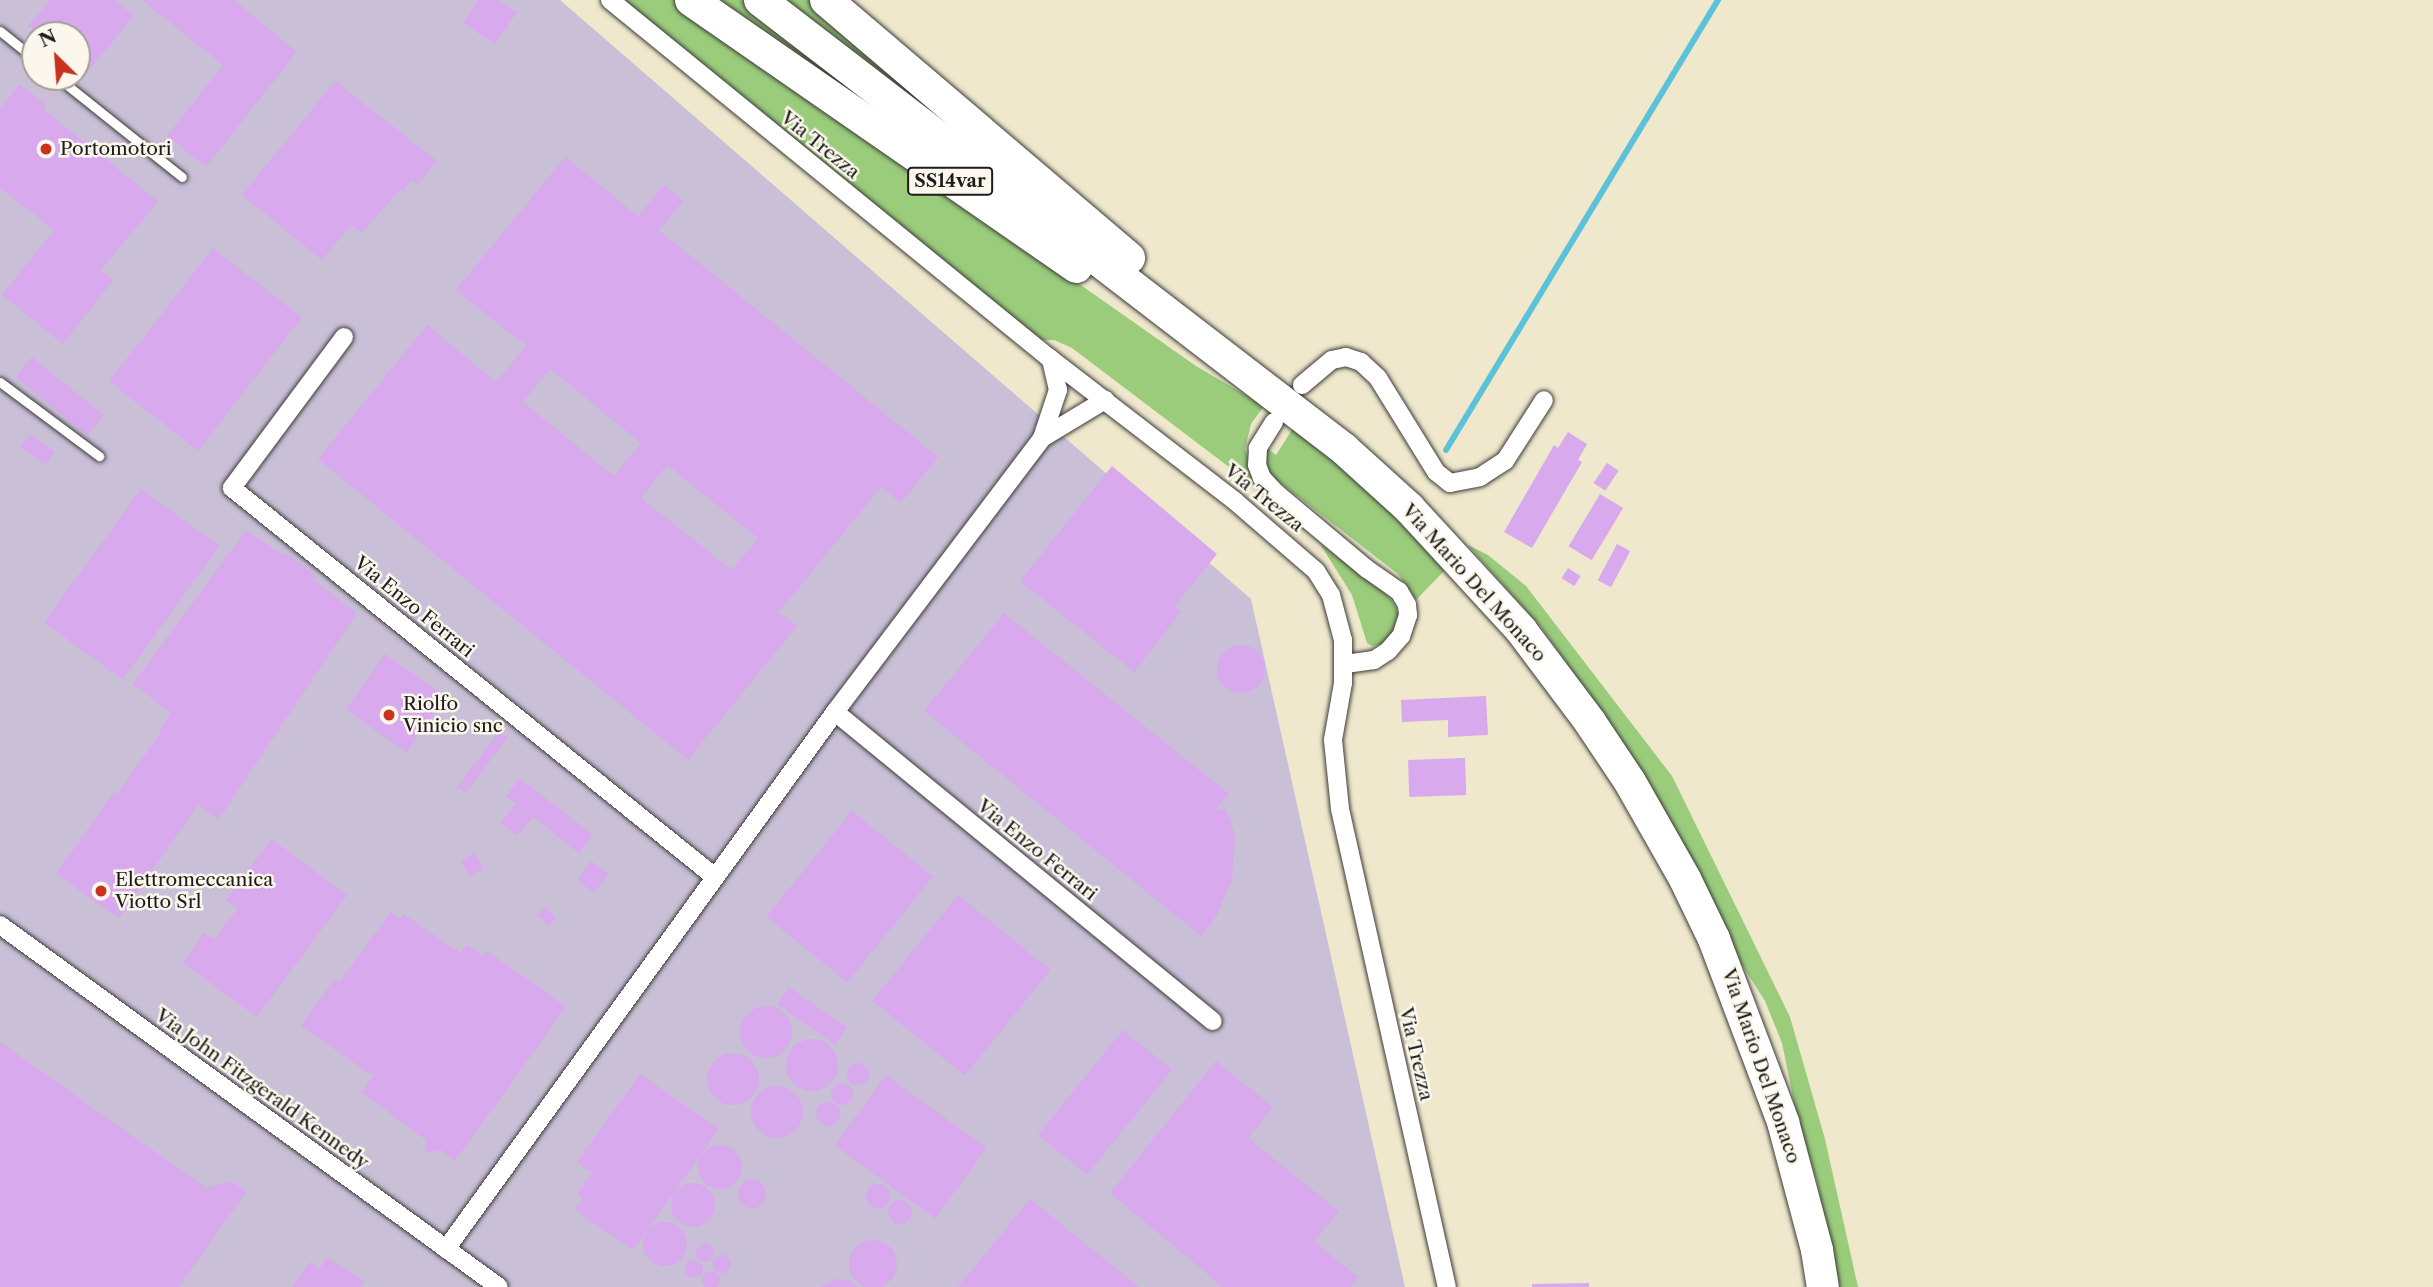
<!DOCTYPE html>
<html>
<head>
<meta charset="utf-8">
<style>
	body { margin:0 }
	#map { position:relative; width:2433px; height:1287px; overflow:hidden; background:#efe8cd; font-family:"Libre Caslon Text",serif }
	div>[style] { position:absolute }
	.industrial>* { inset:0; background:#c9bfd7 }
	.green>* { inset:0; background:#9acc7c }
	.stream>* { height:6px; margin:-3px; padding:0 3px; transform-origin:3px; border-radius:3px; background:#5cc2da }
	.building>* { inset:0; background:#d8a9ed; transform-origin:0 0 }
	.round { border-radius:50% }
	.roads { filter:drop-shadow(0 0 2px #3c3b37) drop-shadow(0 0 2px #3c3b37) }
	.lane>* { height:9px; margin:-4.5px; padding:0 4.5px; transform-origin:4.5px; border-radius:4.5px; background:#fff }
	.street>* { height:18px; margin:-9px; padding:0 9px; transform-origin:9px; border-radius:9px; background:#fff }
	.highway>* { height:32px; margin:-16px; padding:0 16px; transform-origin:16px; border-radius:16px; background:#fff }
	.dots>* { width:19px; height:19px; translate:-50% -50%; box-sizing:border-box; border:4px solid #fbf7ec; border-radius:50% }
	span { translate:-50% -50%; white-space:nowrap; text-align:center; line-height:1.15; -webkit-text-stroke:5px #fbf7ec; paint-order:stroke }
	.shield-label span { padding:2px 5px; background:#fbf7ec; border:2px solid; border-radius:5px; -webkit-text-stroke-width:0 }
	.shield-label { font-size:18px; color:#1c1c1c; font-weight:700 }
	.street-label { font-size:19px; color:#1c1c1c }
	.poi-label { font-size:19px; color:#1c1c1c }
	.left { translate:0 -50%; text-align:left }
	.north { position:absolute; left:21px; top:21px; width:70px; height:70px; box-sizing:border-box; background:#fbf7ec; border:2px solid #a29f99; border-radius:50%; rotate:335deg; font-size:19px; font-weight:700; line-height:28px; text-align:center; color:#1c1c1c }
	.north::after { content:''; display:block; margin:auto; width:24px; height:32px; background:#c8321e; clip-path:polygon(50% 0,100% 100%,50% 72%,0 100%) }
</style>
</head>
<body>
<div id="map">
	<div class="industrial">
		<i style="clip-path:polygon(evenodd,0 0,560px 0,1251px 599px,1405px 1287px,0 1287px,0 0,35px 35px,77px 35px,77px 77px,35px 77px,35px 35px)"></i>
	</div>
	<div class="green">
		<i style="clip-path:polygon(620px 0,675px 0,1196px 366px,1264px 406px,1251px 424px,1245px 449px,1258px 489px,1072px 348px,1054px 340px,1040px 340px)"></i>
		<i style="clip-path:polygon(707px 0,742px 0,953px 159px)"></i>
		<i style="clip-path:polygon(784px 0,815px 0,1004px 165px,909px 94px)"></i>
		<i style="clip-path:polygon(1293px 428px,1365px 487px,1446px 569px,1416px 600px,1398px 574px,1274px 478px,1267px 469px,1264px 446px,1276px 455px)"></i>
		<i style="clip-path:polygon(1320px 544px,1383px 591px,1393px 602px,1401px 618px,1386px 643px,1372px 646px,1367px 643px,1352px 595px)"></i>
		<i style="clip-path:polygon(1468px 545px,1488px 555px,1526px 586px,1672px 776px,1790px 1017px,1825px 1139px,1858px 1287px,1839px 1287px,1817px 1182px,1796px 1112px,1782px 1043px,1765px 1001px,1740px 962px,1719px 915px,1613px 729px,1541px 627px)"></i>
	</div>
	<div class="stream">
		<i style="left:1446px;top:450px;width:526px;rotate:-58.85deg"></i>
	</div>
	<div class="building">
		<i style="clip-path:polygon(50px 0,115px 0,134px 16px,86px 74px,77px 66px,77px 35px,39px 35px,28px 26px)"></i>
		<i style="clip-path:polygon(142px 0,234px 0,297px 52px,206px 167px,167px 136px,223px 65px)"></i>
		<i style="clip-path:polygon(478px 0,498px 0,517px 12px,495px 44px,463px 23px)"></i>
		<i style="clip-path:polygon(335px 81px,437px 161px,418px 184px,412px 180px,403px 191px,400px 189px,362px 233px,351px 225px,322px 260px,242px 195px)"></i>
		<i style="clip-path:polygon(20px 84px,46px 105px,43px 109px,158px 201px,101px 270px,113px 280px,63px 344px,2px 295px,54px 230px,0 188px,0 109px)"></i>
		<i style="clip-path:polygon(evenodd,565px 157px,638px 216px,664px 185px,683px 201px,659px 230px,938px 457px,901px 503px,881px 487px,779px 612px,797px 626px,688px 760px,318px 459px,427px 325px,496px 382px,526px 346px,456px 290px,565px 157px,550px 369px,641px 443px,614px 476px,523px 402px,550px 369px,565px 157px,667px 465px,758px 538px,732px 570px,641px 498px,667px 465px)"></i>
		<i style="left:213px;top:248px;width:113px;height:169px;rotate:38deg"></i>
		<i style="left:32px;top:357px;width:92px;height:26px;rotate:39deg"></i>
		<i style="clip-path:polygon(1568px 432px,1587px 444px,1578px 460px,1582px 462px,1532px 548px,1504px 532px,1554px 445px,1558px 448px)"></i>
		<i style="left:30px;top:434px;width:31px;height:16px;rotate:36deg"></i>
		<i style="left:1607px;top:463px;width:14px;height:24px;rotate:34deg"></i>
		<i style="clip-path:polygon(1112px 466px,1217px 554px,1174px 607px,1181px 612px,1134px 672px,1020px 581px)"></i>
		<i style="left:141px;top:489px;width:97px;height:165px;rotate:36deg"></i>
		<i style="left:1600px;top:494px;width:27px;height:61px;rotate:31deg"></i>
		<i style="clip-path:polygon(246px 530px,284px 556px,286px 553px,317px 577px,315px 581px,357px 613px,219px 819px,198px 805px,119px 918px,56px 874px,114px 792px,117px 794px,162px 731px,159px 730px,171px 713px,133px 684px)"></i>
		<i style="left:1617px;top:544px;width:15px;height:41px;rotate:28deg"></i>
		<i style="left:1568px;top:568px;width:15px;height:12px;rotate:32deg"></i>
		<i style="clip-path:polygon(1004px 613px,1229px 794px,1216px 807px,1218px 811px,1225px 807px,1235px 835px,1232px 879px,1217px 915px,1201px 936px,924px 711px)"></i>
		<i class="round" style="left:1217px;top:645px;width:48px;height:48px"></i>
		<i style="left:385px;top:654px;width:74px;height:68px;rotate:35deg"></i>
		<i style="clip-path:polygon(1486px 696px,1488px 735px,1448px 737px,1448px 720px,1402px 722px,1401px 700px)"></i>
		<i style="left:499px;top:732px;width:10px;height:69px;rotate:37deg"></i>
		<i style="left:1465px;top:758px;width:37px;height:57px;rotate:88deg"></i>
		<i style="clip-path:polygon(520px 778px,593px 835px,579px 853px,533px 817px,517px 836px,501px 823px,516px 804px,506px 796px)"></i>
		<i style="left:852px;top:811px;width:104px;height:136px;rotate:39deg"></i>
		<i style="clip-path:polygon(271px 839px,347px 895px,257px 1017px,183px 963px,204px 933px,214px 940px,237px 909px,226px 900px)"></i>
		<i style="left:475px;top:853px;width:18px;height:16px;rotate:63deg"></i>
		<i style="left:591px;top:861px;width:21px;height:24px;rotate:35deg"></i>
		<i style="left:958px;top:895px;width:119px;height:136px;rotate:39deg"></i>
		<i style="left:544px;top:907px;width:16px;height:11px;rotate:40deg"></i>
		<i style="clip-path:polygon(391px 912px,400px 919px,404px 914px,460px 953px,467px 945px,483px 956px,487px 951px,566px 1007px,455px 1161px,441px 1150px,427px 1153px,425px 1139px,361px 1092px,373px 1076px,301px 1026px,335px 978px,340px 981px)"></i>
		<i style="left:789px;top:987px;width:71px;height:21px;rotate:35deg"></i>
		<i class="round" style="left:740px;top:1006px;width:52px;height:52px"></i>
		<i style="left:1123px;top:1030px;width:63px;height:135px;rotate:39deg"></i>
		<i class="round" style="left:786px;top:1039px;width:52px;height:52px"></i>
		<i style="clip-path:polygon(0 1042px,206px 1188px,230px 1181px,246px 1192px,179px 1287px,0 1287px)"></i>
		<i class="round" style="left:707px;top:1053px;width:52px;height:52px"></i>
		<i style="clip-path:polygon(1216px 1061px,1273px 1107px,1248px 1138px,1339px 1211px,1314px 1242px,1358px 1277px,1350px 1287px,1223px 1287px,1110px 1193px)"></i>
		<i class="round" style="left:847px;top:1063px;width:22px;height:22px"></i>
		<i style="clip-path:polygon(640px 1074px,719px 1129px,633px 1250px,575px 1210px,583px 1198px,577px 1194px,592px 1173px,577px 1162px)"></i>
		<i style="left:886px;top:1075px;width:124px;height:87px;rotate:36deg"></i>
		<i class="round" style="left:831px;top:1083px;width:22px;height:22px"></i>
		<i class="round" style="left:751px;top:1086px;width:52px;height:52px"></i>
		<i class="round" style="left:816px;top:1102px;width:24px;height:24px"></i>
		<i class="round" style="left:698px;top:1145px;width:44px;height:44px"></i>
		<i class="round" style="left:738px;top:1180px;width:28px;height:28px"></i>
		<i class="round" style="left:671px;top:1183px;width:44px;height:44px"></i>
		<i class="round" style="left:866px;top:1184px;width:24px;height:24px"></i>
		<i style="clip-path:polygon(1030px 1199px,1139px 1287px,958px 1287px)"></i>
		<i class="round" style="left:888px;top:1200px;width:24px;height:24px"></i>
		<i class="round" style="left:643px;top:1222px;width:44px;height:44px"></i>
		<i class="round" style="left:849px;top:1240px;width:48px;height:48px"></i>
		<i class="round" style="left:696px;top:1244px;width:18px;height:18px"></i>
		<i class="round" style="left:713px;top:1255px;width:18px;height:18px"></i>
		<i style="clip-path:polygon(327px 1258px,365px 1281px,360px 1287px,292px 1287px,310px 1262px,319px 1269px)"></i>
		<i class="round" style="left:685px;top:1260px;width:18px;height:18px"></i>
		<i class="round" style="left:702px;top:1271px;width:18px;height:18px"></i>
		<i style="clip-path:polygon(835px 1279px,848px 1280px,858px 1287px,821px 1287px)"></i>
		<i style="clip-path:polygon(1589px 1283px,1589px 1287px,1532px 1287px,1532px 1284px)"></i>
	</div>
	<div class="roads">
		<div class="lane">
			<i style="left:0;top:31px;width:45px;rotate:38.7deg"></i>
			<i style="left:57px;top:77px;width:160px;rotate:38.7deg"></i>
			<i style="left:0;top:382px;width:124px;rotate:36.8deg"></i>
		</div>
		<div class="street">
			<i style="left:610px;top:0;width:565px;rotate:39.18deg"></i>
			<i style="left:1048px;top:357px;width:237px;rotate:37.6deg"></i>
			<i style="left:1236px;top:502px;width:106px;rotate:40.8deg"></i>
			<i style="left:1316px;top:571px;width:28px;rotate:58deg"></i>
			<i style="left:1331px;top:595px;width:47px;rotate:75.1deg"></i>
			<i style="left:1343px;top:640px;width:43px;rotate:90deg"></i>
			<i style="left:1343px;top:683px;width:58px;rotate:100deg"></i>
			<i style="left:1333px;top:740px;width:69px;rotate:84.2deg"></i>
			<i style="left:1340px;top:809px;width:490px;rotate:77.4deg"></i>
			<i style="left:344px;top:337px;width:188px;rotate:126.6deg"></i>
			<i style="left:232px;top:488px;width:620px;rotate:38.85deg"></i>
			<i style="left:1302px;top:385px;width:39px;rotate:-40deg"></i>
			<i style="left:1332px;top:360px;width:14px;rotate:-12deg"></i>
			<i style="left:1346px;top:357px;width:16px;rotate:18deg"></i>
			<i style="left:1361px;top:362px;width:23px;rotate:43deg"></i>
			<i style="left:1378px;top:378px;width:110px;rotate:58.3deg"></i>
			<i style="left:1436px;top:472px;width:18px;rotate:38deg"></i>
			<i style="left:1450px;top:483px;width:31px;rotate:-11deg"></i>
			<i style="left:1480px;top:477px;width:30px;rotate:-33deg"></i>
			<i style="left:1505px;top:461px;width:72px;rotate:-57.4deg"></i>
			<i style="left:1274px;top:422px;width:31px;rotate:122deg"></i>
			<i style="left:1258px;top:448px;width:17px;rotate:93deg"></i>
			<i style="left:1257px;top:465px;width:14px;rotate:69deg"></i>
			<i style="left:1262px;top:478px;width:21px;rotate:47deg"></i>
			<i style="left:1276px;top:493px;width:119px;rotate:39.9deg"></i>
			<i style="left:1367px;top:569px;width:39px;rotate:35deg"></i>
			<i style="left:1399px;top:591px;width:16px;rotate:60deg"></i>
			<i style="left:1407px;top:605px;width:10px;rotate:84deg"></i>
			<i style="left:1408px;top:615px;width:22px;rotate:108deg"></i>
			<i style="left:1401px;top:636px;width:20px;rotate:131deg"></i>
			<i style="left:1388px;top:651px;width:17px;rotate:147deg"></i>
			<i style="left:1374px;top:660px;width:29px;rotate:172deg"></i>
			<i style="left:1042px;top:438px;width:74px;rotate:-31.1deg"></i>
			<i style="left:835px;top:712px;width:488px;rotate:39.3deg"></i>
			<i style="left:0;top:925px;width:616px;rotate:35.96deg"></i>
			<i style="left:446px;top:1249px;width:663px;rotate:-54.08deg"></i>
			<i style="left:835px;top:712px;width:343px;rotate:-52.9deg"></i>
			<i style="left:1042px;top:438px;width:51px;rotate:-71.6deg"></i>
			<i style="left:1058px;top:390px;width:32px;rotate:-103deg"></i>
		</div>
		<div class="highway">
			<i style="left:691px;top:0;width:469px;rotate:34.7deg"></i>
			<i style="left:760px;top:0;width:737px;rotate:37.55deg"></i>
			<i style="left:1344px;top:449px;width:88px;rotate:42.2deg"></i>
			<i style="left:1409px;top:508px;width:166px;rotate:47.4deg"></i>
			<i style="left:1521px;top:630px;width:115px;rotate:53.1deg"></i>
			<i style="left:1590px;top:722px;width:72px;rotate:56.3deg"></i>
			<i style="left:1630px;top:782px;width:112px;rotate:60.4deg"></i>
			<i style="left:1685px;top:879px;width:67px;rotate:64.2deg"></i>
			<i style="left:1714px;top:939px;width:196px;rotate:69.3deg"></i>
			<i style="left:1783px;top:1122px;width:132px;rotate:75.1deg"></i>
			<i style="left:1817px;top:1250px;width:37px;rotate:81deg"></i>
			<i style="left:826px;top:0;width:398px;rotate:40.4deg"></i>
		</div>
	</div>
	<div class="dots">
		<i style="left:46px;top:149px;background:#c8321e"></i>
		<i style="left:389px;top:715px;background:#c8321e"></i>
		<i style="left:101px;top:891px;background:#c8321e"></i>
	</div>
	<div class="shield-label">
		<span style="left:950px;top:181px">SS14var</span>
	</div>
	<div class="street-label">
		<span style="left:820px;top:145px;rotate:39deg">Via Trezza</span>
		<span style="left:1264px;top:498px;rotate:39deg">Via Trezza</span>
		<span style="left:1474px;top:583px;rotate:48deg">Via Mario Del Monaco</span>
		<span style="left:414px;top:607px;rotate:39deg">Via Enzo Ferrari</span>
		<span style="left:1037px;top:850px;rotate:39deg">Via Enzo Ferrari</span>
		<span style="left:1416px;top:1054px;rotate:77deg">Via Trezza</span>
		<span style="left:1761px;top:1066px;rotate:71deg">Via Mario Del Monaco</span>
		<span style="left:262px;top:1089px;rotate:36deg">Via John Fitzgerald Kennedy</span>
	</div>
	<div class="poi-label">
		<span class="left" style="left:60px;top:149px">Portomotori</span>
		<span class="left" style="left:403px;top:715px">Riolfo<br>Vinicio snc</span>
		<span class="left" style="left:115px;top:891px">Elettromeccanica<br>Viotto Srl</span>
	</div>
	<div class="north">N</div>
</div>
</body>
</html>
